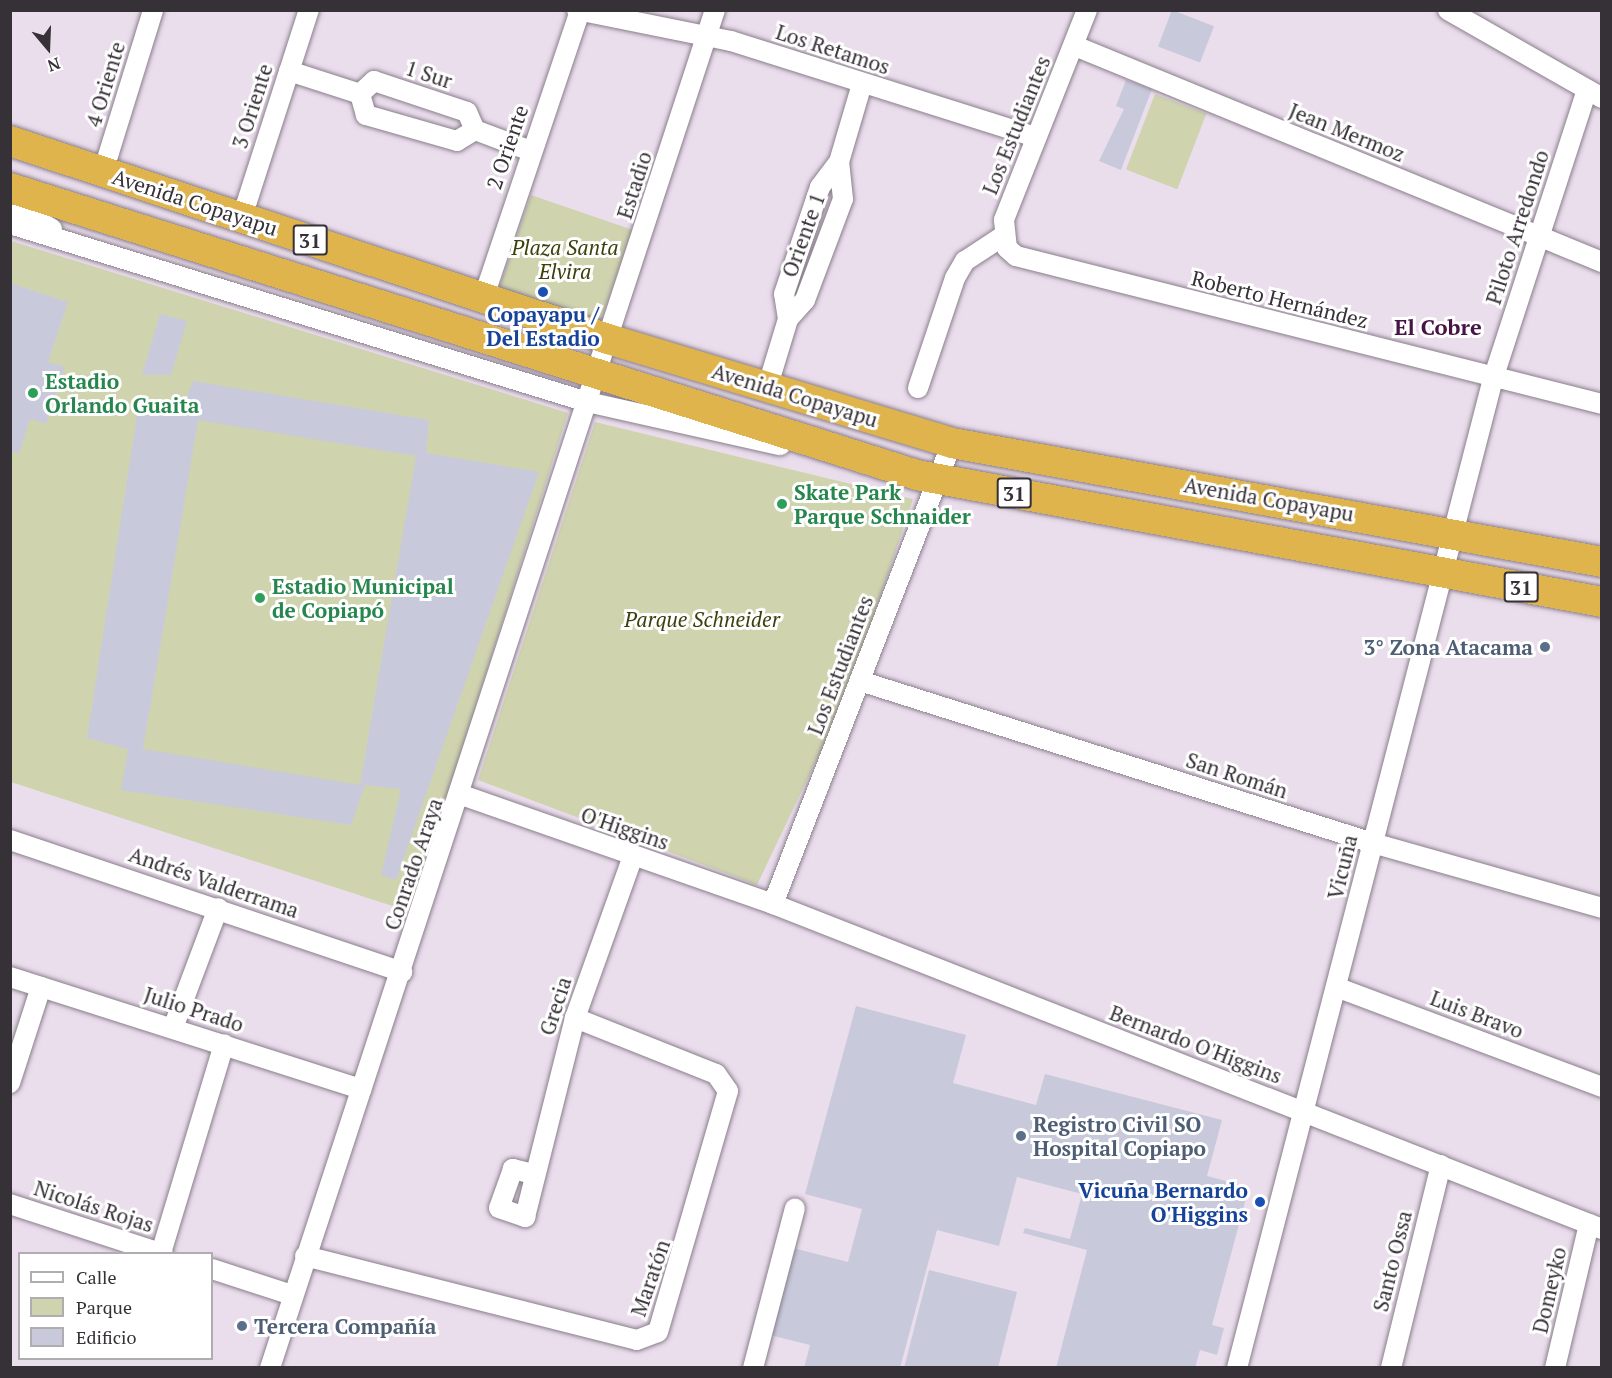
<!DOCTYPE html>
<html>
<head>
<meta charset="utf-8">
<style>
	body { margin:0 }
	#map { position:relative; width:1612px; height:1378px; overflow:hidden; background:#eaddec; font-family:"PT Serif",serif }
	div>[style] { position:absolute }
	.green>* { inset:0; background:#cfd4af; transform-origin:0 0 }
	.building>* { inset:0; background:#c8cadc; transform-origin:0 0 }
	.roads { filter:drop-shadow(0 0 2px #8a7e8c) drop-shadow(0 0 2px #8a7e8c) }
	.minor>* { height:20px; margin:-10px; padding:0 10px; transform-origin:10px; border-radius:10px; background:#fff }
	.highway>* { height:30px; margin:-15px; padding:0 15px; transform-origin:15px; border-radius:15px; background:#e0b44c }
	.dots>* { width:16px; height:16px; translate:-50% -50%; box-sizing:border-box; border:3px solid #fff; border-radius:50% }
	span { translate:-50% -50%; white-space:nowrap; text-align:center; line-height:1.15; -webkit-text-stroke:6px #fff; paint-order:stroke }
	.shield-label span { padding:2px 4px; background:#fff; border:2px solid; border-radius:4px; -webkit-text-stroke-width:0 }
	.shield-label { font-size:20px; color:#363137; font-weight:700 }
	.street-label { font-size:21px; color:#363137 }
	.park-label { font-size:21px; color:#3c400a; font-style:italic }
	.transit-label { font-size:21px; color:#164399; font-weight:700 }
	.right { translate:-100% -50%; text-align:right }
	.leisure-label { font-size:21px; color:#27864d; font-weight:700 }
	.left { translate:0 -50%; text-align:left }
	.service-label { font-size:21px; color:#4e5e75; font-weight:700 }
	.neighbourhood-label { font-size:22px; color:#461545; font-weight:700 }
	.frame { position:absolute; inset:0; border:12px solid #363137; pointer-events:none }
	.legend { position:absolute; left:18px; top:1252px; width:195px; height:108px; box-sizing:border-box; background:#fff; border:2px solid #afadaf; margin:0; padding:8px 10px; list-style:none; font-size:18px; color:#363137 }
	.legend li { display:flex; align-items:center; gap:12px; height:30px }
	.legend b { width:30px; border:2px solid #afadaf }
	.north { position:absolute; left:18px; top:18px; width:60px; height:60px; -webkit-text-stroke:4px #fff; paint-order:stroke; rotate:161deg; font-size:16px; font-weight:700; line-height:24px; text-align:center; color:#363137 }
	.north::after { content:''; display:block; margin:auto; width:21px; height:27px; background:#363137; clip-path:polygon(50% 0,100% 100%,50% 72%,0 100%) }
</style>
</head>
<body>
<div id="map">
	<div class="green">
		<i style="left:1155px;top:94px;width:55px;height:81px;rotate:21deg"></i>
		<i style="left:531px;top:195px;width:107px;height:99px;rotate:19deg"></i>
		<i style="clip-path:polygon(11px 241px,568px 413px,411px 912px,11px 782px)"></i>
		<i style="clip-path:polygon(595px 422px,913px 499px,848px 694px,757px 885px,478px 780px)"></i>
	</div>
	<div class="building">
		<i style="left:1172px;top:10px;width:45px;height:39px;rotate:21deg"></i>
		<i style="clip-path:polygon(1126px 80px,1152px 89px,1121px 170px,1099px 161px,1124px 109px,1116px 106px)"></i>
		<i style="clip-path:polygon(10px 283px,68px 302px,48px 362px,65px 367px,46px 424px,30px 419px,19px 454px,10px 451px)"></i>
		<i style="clip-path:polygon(160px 314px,187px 321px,171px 375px,142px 375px)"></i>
		<i style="clip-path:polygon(evenodd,193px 381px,429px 420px,426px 453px,539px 472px,396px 880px,381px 875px,401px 789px,365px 785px,351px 825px,121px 790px,128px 749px,87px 738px,137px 415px,180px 415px,193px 381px,198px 420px,416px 456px,360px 785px,143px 749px,198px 420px)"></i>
		<i style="clip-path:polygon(856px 1006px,966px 1035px,953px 1083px,1036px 1105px,1045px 1074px,1222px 1120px,1207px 1176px,1249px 1187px,1212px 1325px,1224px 1328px,1217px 1355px,1200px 1350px,1195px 1368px,1056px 1368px,1087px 1250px,1023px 1233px,1025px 1228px,1070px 1239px,1082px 1194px,1017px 1177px,999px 1246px,937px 1230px,900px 1368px,804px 1368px,810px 1345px,766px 1334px,789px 1247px,848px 1262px,862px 1209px,805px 1194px)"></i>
		<i style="clip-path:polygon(929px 1270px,1017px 1292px,998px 1368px,904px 1368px)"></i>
	</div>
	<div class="roads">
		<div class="minor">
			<i style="left:577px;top:10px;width:157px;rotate:11.4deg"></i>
			<i style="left:731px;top:41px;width:320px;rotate:17.5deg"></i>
			<i style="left:1087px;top:10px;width:226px;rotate:111.6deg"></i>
			<i style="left:1004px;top:220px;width:28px;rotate:84deg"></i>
			<i style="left:1007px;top:248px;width:12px;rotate:42deg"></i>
			<i style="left:1016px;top:256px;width:604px;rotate:14.17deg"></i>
			<i style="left:1448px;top:10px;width:177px;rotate:29.7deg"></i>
			<i style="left:1075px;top:46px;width:570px;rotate:22.29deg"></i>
			<i style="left:289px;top:71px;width:75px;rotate:17.9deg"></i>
			<i style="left:374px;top:81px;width:98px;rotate:18.4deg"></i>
			<i style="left:467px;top:112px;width:20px;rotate:66deg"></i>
			<i style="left:475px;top:130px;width:21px;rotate:149deg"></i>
			<i style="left:457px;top:141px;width:95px;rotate:-164.1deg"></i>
			<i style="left:366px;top:115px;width:22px;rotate:-106deg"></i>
			<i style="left:360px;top:94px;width:19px;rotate:-43deg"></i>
			<i style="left:475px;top:130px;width:60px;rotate:20.6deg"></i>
			<i style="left:103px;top:172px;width:170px;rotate:-72.8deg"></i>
			<i style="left:10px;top:204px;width:49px;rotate:30.8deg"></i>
			<i style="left:242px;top:217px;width:218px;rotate:-72.1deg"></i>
			<i style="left:10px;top:224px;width:604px;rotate:17.14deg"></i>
			<i style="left:587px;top:402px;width:198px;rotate:12.6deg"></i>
			<i style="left:483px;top:299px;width:304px;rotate:-71.4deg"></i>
			<i style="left:788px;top:319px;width:25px;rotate:-99deg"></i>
			<i style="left:784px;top:294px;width:113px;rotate:-71.4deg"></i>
			<i style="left:820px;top:187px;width:31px;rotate:-53deg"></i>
			<i style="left:839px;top:162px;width:81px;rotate:-73.6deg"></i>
			<i style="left:768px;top:385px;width:69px;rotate:-73.1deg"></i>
			<i style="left:788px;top:319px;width:25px;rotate:-48deg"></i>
			<i style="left:805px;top:300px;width:108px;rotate:-69.4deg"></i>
			<i style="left:843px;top:199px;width:37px;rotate:-96deg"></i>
			<i style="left:918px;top:388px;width:116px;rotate:-71.4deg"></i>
			<i style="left:955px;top:278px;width:20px;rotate:-60deg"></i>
			<i style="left:965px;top:261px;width:45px;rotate:-33.3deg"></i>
			<i style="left:860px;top:681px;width:538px;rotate:17.53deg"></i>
			<i style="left:1373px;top:843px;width:238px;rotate:15.8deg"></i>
			<i style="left:462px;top:795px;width:330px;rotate:19.3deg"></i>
			<i style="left:773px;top:904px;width:890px;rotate:21.41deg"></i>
			<i style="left:10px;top:840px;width:414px;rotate:18.6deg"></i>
			<i style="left:773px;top:904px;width:495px;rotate:-68.8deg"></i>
			<i style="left:10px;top:977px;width:369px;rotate:17.7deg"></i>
			<i style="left:1336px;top:987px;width:284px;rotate:20.6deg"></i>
			<i style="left:173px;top:1028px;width:128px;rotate:-69.4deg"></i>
			<i style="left:10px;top:1083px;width:101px;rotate:-72.1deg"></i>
			<i style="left:533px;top:1174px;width:21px;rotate:-166deg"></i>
			<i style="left:513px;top:1169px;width:41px;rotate:109.7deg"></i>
			<i style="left:499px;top:1208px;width:28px;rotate:19deg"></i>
			<i style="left:525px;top:1217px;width:205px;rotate:-75.9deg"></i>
			<i style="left:575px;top:1018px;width:172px;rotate:-70.3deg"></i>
			<i style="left:10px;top:1204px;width:161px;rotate:18.1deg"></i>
			<i style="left:161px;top:1253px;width:218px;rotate:-73.2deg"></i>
			<i style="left:305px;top:1256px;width:342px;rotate:14.2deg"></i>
			<i style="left:637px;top:1340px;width:22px;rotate:-21deg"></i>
			<i style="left:658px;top:1332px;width:251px;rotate:-73.8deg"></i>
			<i style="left:728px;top:1091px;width:21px;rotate:-125deg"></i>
			<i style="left:716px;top:1074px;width:152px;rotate:-158.3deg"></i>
			<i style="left:212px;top:1269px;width:84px;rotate:18deg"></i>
			<i style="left:270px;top:1368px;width:1429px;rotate:-71.86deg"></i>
			<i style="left:753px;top:1368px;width:165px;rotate:-75.3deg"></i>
			<i style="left:1237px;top:1368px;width:1022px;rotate:-75.49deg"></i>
			<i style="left:1493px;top:379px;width:304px;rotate:-72deg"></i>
			<i style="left:1391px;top:1368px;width:209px;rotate:-76.2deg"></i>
			<i style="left:1555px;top:1368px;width:148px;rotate:-76.7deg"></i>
		</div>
		<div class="highway">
			<i style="left:10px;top:141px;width:630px;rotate:18.32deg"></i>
			<i style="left:608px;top:339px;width:359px;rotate:16.8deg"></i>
			<i style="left:952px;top:443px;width:661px;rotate:10.37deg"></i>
			<i style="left:10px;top:188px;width:951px;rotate:17.56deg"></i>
			<i style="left:917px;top:475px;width:697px;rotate:10.5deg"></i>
		</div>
	</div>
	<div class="dots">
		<i style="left:543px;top:292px;background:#1a4fb4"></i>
		<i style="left:33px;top:393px;background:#2e9e5b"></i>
		<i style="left:782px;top:504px;background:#2e9e5b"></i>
		<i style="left:260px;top:598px;background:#2e9e5b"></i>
		<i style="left:1545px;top:647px;background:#5c6f8a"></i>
		<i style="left:1021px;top:1136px;background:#5c6f8a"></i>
		<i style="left:1260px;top:1202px;background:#1a4fb4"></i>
		<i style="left:242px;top:1326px;background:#5c6f8a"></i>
	</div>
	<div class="shield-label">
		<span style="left:310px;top:240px">31</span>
		<span style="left:1014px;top:493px">31</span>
		<span style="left:1521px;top:587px">31</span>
	</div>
	<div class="street-label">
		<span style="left:833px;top:49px;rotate:18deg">Los Retamos</span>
		<span style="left:429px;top:74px;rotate:18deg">1 Sur</span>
		<span style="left:105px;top:84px;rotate:-73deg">4 Oriente</span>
		<span style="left:252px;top:106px;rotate:-72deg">3 Oriente</span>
		<span style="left:1016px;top:125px;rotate:-68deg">Los Estudiantes</span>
		<span style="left:1347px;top:132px;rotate:22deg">Jean Mermoz</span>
		<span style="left:507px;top:147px;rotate:-71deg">2 Oriente</span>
		<span style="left:634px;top:185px;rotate:-72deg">Estadio</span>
		<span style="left:195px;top:202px;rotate:18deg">Avenida Copayapu</span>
		<span style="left:1517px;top:227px;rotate:-72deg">Piloto Arredondo</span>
		<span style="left:803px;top:235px;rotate:-70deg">Oriente 1</span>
		<span style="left:1280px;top:299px;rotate:14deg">Roberto Hernández</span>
		<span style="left:795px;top:395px;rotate:17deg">Avenida Copayapu</span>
		<span style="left:1269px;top:499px;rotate:10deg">Avenida Copayapu</span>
		<span style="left:840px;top:665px;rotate:-69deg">Los Estudiantes</span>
		<span style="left:1237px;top:775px;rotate:18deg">San Román</span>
		<span style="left:625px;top:828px;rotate:19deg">O'Higgins</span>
		<span style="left:413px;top:864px;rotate:-71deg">Conrado Araya</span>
		<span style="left:1342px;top:867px;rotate:-76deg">Vicuña</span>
		<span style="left:214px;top:882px;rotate:19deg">Andrés Valderrama</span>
		<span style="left:555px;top:1006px;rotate:-72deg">Grecia</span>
		<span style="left:194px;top:1009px;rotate:18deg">Julio Prado</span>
		<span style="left:1477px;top:1014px;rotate:21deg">Luis Bravo</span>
		<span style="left:1196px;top:1044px;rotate:21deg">Bernardo O'Higgins</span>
		<span style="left:94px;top:1206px;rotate:18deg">Nicolás Rojas</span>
		<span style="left:1392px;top:1261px;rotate:-76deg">Santo Ossa</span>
		<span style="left:650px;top:1278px;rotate:-71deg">Maratón</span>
		<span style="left:1549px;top:1290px;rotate:-77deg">Domeyko</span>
	</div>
	<div class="park-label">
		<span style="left:565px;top:259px">Plaza Santa<br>Elvira</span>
		<span style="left:702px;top:619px">Parque Schneider</span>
	</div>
	<div class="transit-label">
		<span style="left:543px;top:326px">Copayapu /<br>Del Estadio</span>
		<span class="right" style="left:1248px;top:1202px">Vicuña Bernardo<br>O'Higgins</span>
	</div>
	<div class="leisure-label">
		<span class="left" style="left:45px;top:393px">Estadio<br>Orlando Guaita</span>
		<span class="left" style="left:794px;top:504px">Skate Park<br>Parque Schnaider</span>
		<span class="left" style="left:272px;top:598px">Estadio Municipal<br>de Copiapó</span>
	</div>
	<div class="service-label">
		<span class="right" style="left:1533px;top:647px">3° Zona Atacama</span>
		<span class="left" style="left:1033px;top:1136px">Registro Civil SO<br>Hospital Copiapo</span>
		<span class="left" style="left:254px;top:1326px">Tercera Compañía</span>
	</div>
	<div class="neighbourhood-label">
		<span style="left:1438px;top:327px">El Cobre</span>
	</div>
	<div class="frame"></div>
	<ul class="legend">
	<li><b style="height:8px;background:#fff"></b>Calle</li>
	<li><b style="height:16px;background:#cfd4af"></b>Parque</li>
	<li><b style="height:16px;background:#c8cadc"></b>Edificio</li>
	</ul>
	<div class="north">N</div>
</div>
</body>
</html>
